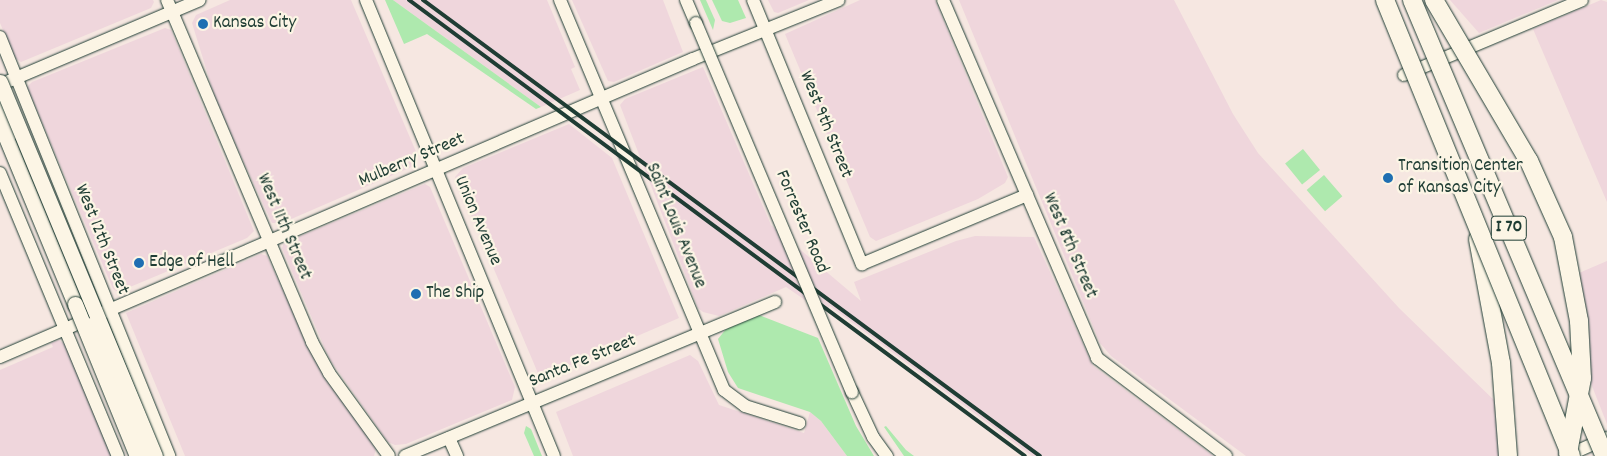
<!DOCTYPE html>
<html>
<head>
<meta charset="utf-8">
<style>
	body { margin:0 }
	#map { position:relative; width:1607px; height:456px; overflow:hidden; background:#f6e7e1; font-family:Dekko,sans-serif }
	div>[style] { position:absolute }
	.built>* { inset:0; background:#efd6dc }
	.green>* { inset:0; background:#aee9ae; transform-origin:0 0 }
	.roads { filter:drop-shadow(0 0 1px #1f3d34) drop-shadow(0 0 1px #1f3d34) }
	.minor>* { height:12px; margin:-6px; padding:0 6px; transform-origin:6px; border-radius:6px; background:#fcf5e5 }
	.major>* { height:15px; margin:-7.5px; padding:0 7.5px; transform-origin:7.5px; border-radius:7.5px; background:#fcf5e5 }
	.highway>* { height:18px; margin:-9px; padding:0 9px; transform-origin:9px; border-radius:9px; background:#fcf5e5 }
	.rail>* { height:4px; margin:-2px; padding:0 2px; transform-origin:2px; border-radius:2px; background:#1f3d34 }
	.bridges { filter:drop-shadow(0 0 1px #1f3d34) drop-shadow(0 0 1px #1f3d34) }
	.minor-bridge>* { height:12px; margin:-6px; padding:0 6px; transform-origin:6px; border-radius:6px; background:#fcf5e5 }
	.major-bridge>* { height:15px; margin:-7.5px; padding:0 7.5px; transform-origin:7.5px; border-radius:7.5px; background:#fcf5e5 }
	.highway-bridge>* { height:18px; margin:-9px; padding:0 9px; transform-origin:9px; border-radius:9px; background:#fcf5e5 }
	.dots>* { width:14px; height:14px; translate:-50% -50%; box-sizing:border-box; border:2px solid #fcf5e5; border-radius:50% }
	span { translate:-50% -50%; white-space:nowrap; text-align:center; line-height:1.15; -webkit-text-stroke:4.5px #fcf5e5; paint-order:stroke }
	.shield-label span { padding:1px 4px; background:#fcf5e5; border:1px solid; border-radius:4px; -webkit-text-stroke-width:0 }
	.shield-label { font-size:18px; color:#1f3d34; font-weight:700 }
	.poi-label { font-size:19px; color:#1f3d34 }
	.left { translate:0 -50%; text-align:left }
	.street-label { font-size:19px; color:#1f3d34 }
</style>
</head>
<body>
<div id="map">
	<div class="built">
		<i style="clip-path:polygon(0 0,153px 0,154px 2px,151px 8px,21px 62px,15px 58px,0 23px)"></i>
		<i style="clip-path:polygon(230px 0,351px 0,417px 154px,416px 165px,282px 223px,272px 223px,217px 104px,192px 23px,196px 15px)"></i>
		<i style="clip-path:polygon(393px 0,547px 0,575px 67px,571px 69px,580px 90px,541px 107px)"></i>
		<i style="clip-path:polygon(572px 0,663px 0,683px 52px,614px 82px,608px 81px)"></i>
		<i style="clip-path:polygon(768px 0,809px 0,778px 13px,774px 12px)"></i>
		<i style="clip-path:polygon(860px 0,935px 0,1008px 177px,1005px 183px,978px 199px,876px 241px,870px 237px,785px 34px)"></i>
		<i style="clip-path:polygon(959px 0,1174px 0,1233px 114px,1258px 153px,1399px 308px,1499px 405px,1501px 456px,1246px 456px,1111px 356px,1100px 343px)"></i>
		<i style="clip-path:polygon(1450px 0,1558px 0,1479px 33px)"></i>
		<i style="clip-path:polygon(1601px 0,1607px 2px,1607px 202px,1533px 29px)"></i>
		<i style="clip-path:polygon(165px 28px,171px 30px,254px 231px,247px 238px,118px 292px,113px 289px,27px 87px,32px 82px)"></i>
		<i style="clip-path:polygon(703px 67px,771px 225px,861px 301px,854px 282px,956px 241px,975px 236px,1034px 237px,1093px 366px,1213px 456px,1032px 456px,830px 306px,824px 313px,786px 287px,719px 316px,703px 312px,698px 308px,620px 105px,625px 99px)"></i>
		<i style="clip-path:polygon(569px 124px,612px 158px,679px 318px,540px 378px,455px 177px,463px 168px)"></i>
		<i style="clip-path:polygon(425px 184px,430px 187px,515px 387px,512px 400px,406px 444px,395px 445px,388px 442px,329px 358px,282px 248px,284px 243px)"></i>
		<i style="clip-path:polygon(261px 254px,267px 256px,317px 364px,376px 449px,374px 456px,185px 456px,126px 313px)"></i>
		<i style="clip-path:polygon(1607px 261px,1607px 424px,1590px 381px,1587px 313px,1579px 273px)"></i>
		<i style="clip-path:polygon(59px 340px,67px 346px,112px 456px,0 456px,0 370px,53px 347px,51px 343px)"></i>
		<i style="clip-path:polygon(690px 355px,698px 361px,719px 405px,804px 433px,810px 412px,821px 421px,847px 456px,573px 456px,556px 412px)"></i>
	</div>
	<div class="green">
		<i style="clip-path:polygon(385px 0,393px 0,541px 107px,536px 109px,427px 34px,404px 44px)"></i>
		<i style="clip-path:polygon(700px 0,706px 0,715px 20px,713px 30px)"></i>
		<i style="clip-path:polygon(712px 0,738px 0,746px 18px,730px 23px,722px 21px)"></i>
		<i style="left:1303px;top:149px;width:27px;height:23px;rotate:51deg"></i>
		<i style="left:1324px;top:175px;width:28px;height:23px;rotate:49deg"></i>
		<i style="clip-path:polygon(759px 315px,818px 338px,856px 426px,874px 456px,847px 456px,821px 421px,810px 412px,738px 388px,728px 372px,718px 339px,726px 329px)"></i>
		<i style="clip-path:polygon(526px 426px,531px 429px,542px 456px,534px 456px,524px 433px)"></i>
		<i style="clip-path:polygon(886px 426px,906px 450px,914px 456px,904px 456px,884px 427px)"></i>
	</div>
	<div class="roads">
		<div class="minor">
			<i style="left:167px;top:0;width:371px;rotate:67deg"></i>
			<i style="left:312px;top:342px;width:35px;rotate:61deg"></i>
			<i style="left:329px;top:373px;width:102px;rotate:54.1deg"></i>
			<i style="left:366px;top:0;width:493px;rotate:67.6deg"></i>
			<i style="left:560px;top:0;width:423px;rotate:67.2deg"></i>
			<i style="left:724px;top:390px;width:26px;rotate:37deg"></i>
			<i style="left:745px;top:406px;width:57px;rotate:17.5deg"></i>
			<i style="left:686px;top:0;width:25px;rotate:67deg"></i>
			<i style="left:753px;top:0;width:286px;rotate:67.6deg"></i>
			<i style="left:862px;top:264px;width:179px;rotate:-22.7deg"></i>
			<i style="left:943px;top:0;width:390px;rotate:66.7deg"></i>
			<i style="left:1097px;top:358px;width:162px;rotate:37.2deg"></i>
			<i style="left:0;top:37px;width:452px;rotate:68deg"></i>
			<i style="left:1404px;top:75px;width:193px;rotate:-22.8deg"></i>
			<i style="left:9px;top:81px;width:207px;rotate:-23deg"></i>
			<i style="left:0;top:104px;width:32px;rotate:68deg"></i>
			<i style="left:0;top:173px;width:307px;rotate:67.4deg"></i>
			<i style="left:0;top:357px;width:754px;rotate:-23.27deg"></i>
			<i style="left:693px;top:59px;width:157px;rotate:-22deg"></i>
			<i style="left:852px;top:392px;width:50px;rotate:65deg"></i>
			<i style="left:873px;top:437px;width:24px;rotate:54deg"></i>
			<i style="left:449px;top:438px;width:20px;rotate:66deg"></i>
			<i style="left:405px;top:456px;width:401px;rotate:-22.6deg"></i>
			<i style="left:1566px;top:456px;width:45px;rotate:-23.7deg"></i>
		</div>
		<div class="major">
			<i style="left:0;top:123px;width:196px;rotate:67.5deg"></i>
		</div>
		<div class="highway">
			<i style="left:1478px;top:239px;width:126px;rotate:79.5deg"></i>
			<i style="left:1501px;top:363px;width:93px;rotate:85.7deg"></i>
		</div>
	</div>
	<div class="rail">
		<i style="left:409px;top:0;width:766px;rotate:36.51deg"></i>
		<i style="left:423px;top:0;width:767px;rotate:36.47deg"></i>
	</div>
	<div class="bridges">
		<div class="minor-bridge">
			<i style="left:696px;top:23px;width:401px;rotate:67.1deg"></i>
			<i style="left:91px;top:324px;width:143px;rotate:67.4deg"></i>
		</div>
		<div class="major-bridge">
			<i style="left:0;top:82px;width:405px;rotate:67.5deg"></i>
			<i style="left:75px;top:304px;width:164px;rotate:67.8deg"></i>
		</div>
		<div class="highway-bridge">
			<i style="left:1385px;top:0;width:492px;rotate:67.8deg"></i>
			<i style="left:1412px;top:0;width:495px;rotate:67.1deg"></i>
			<i style="left:1434px;top:0;width:187px;rotate:59.5deg"></i>
			<i style="left:1529px;top:161px;width:83px;rotate:65.9deg"></i>
			<i style="left:1563px;top:237px;width:86px;rotate:79.2deg"></i>
			<i style="left:1579px;top:321px;width:57px;rotate:87deg"></i>
			<i style="left:1582px;top:378px;width:76px;rotate:100.6deg"></i>
		</div>
	</div>
	<div class="dots">
		<i style="left:203px;top:24px;background:#1f6fb2"></i>
		<i style="left:1388px;top:178px;background:#1f6fb2"></i>
		<i style="left:139px;top:263px;background:#1f6fb2"></i>
		<i style="left:416px;top:294px;background:#1f6fb2"></i>
	</div>
	<div class="shield-label">
		<span style="left:1509px;top:228px">I 70</span>
	</div>
	<div class="poi-label">
		<span class="left" style="left:213px;top:24px">Kansas City</span>
		<span class="left" style="left:1398px;top:178px">Transition Center<br>of Kansas City</span>
		<span class="left" style="left:149px;top:263px">Edge of Hell</span>
		<span class="left" style="left:426px;top:294px">The Ship</span>
	</div>
	<div class="street-label">
		<span style="left:825px;top:125px;rotate:68deg">West 9th Street</span>
		<span style="left:412px;top:161px;rotate:-23deg">Mulberry Street</span>
		<span style="left:477px;top:221px;rotate:67deg">Union Avenue</span>
		<span style="left:801px;top:222px;rotate:67deg">Forrester Road</span>
		<span style="left:675px;top:226px;rotate:68deg">Saint Louis Avenue</span>
		<span style="left:283px;top:227px;rotate:67deg">West 11th Street</span>
		<span style="left:101px;top:240px;rotate:68deg">West 12th Street</span>
		<span style="left:1069px;top:246px;rotate:67deg">West 8th Street</span>
		<span style="left:583px;top:362px;rotate:-22deg">Santa Fe Street</span>
	</div>
</div>
</body>
</html>
